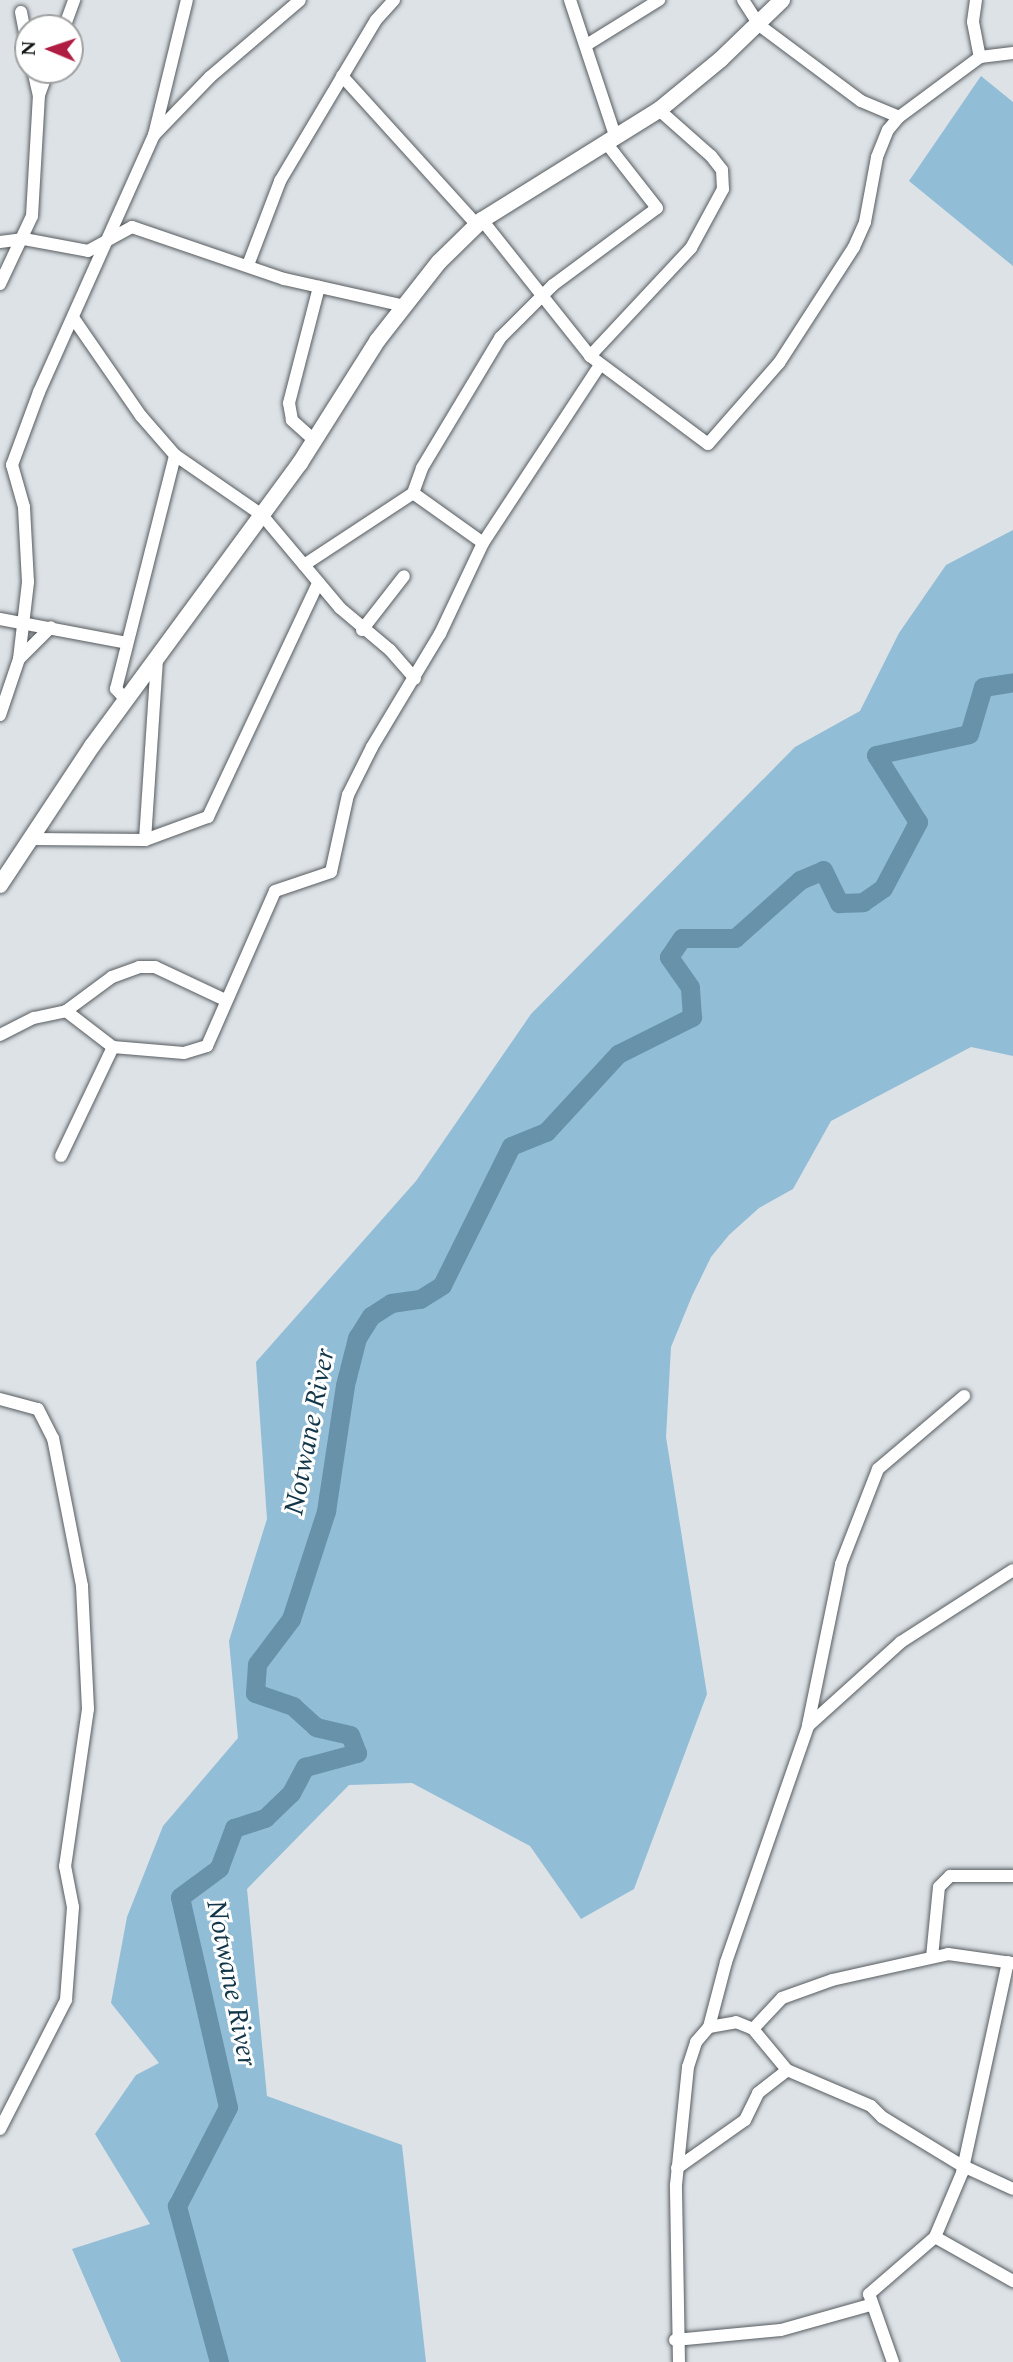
<!DOCTYPE html>
<html>
<head>
<meta charset="utf-8">
<style>
	body { margin:0 }
	#map { position:relative; width:1013px; height:2362px; overflow:hidden; background:#dce2e6; font-family:Spectral,serif }
	div>[style] { position:absolute }
	.green>* { inset:0; background:#92bdd7 }
	.river>* { height:19px; margin:-9.5px; padding:0 9.5px; transform-origin:9.5px; border-radius:9.5px; background:#6891aa }
	.roads { filter:drop-shadow(0 0 2px #575c60) drop-shadow(0 0 2px #575c60) }
	.minor>* { height:12px; margin:-6px; padding:0 6px; transform-origin:6px; border-radius:6px; background:#fff }
	.tertiary>* { height:16px; margin:-8px; padding:0 8px; transform-origin:8px; border-radius:8px; background:#fff }
	span { translate:-50% -50%; white-space:nowrap; text-align:center; line-height:1.15; -webkit-text-stroke:6px #fff; paint-order:stroke }
	.water-label { font-size:28px; color:#123649; font-style:italic }
	.north { position:absolute; left:14px; top:14px; width:70px; height:70px; box-sizing:border-box; background:#fff; border:2px solid #a0a1a1; border-radius:50%; rotate:272deg; font-size:19px; font-weight:700; line-height:28px; text-align:center; color:#111314 }
	.north::after { content:''; display:block; margin:auto; width:24px; height:32px; background:#b01d42; clip-path:polygon(50% 0,100% 100%,50% 72%,0 100%) }
</style>
</head>
<body>
<div id="map">
	<div class="green">
		<i style="clip-path:polygon(981px 76px,1013px 102px,1013px 266px,909px 181px)"></i>
		<i style="clip-path:polygon(1013px 530px,1013px 1056px,971px 1047px,831px 1121px,793px 1189px,759px 1208px,729px 1235px,711px 1257px,692px 1296px,671px 1347px,666px 1437px,707px 1694px,634px 1889px,581px 1919px,530px 1846px,412px 1783px,349px 1785px,247px 1889px,267px 2096px,402px 2145px,426px 2362px,121px 2362px,72px 2249px,150px 2224px,95px 2134px,136px 2075px,159px 2063px,111px 2003px,127px 1917px,163px 1826px,238px 1738px,229px 1641px,267px 1519px,256px 1362px,416px 1181px,531px 1014px,795px 747px,860px 711px,899px 633px,946px 565px)"></i>
	</div>
	<div class="river">
		<i style="left:219px;top:2362px;width:162px;rotate:-105.1deg"></i>
		<i style="left:177px;top:2206px;width:111px;rotate:-62.7deg"></i>
		<i style="left:228px;top:2107px;width:215px;rotate:-102.9deg"></i>
		<i style="left:180px;top:1897px;width:49px;rotate:-36.6deg"></i>
		<i style="left:219px;top:1868px;width:43px;rotate:-69.4deg"></i>
		<i style="left:234px;top:1828px;width:33px;rotate:-18deg"></i>
		<i style="left:265px;top:1818px;width:36px;rotate:-44deg"></i>
		<i style="left:291px;top:1793px;width:30px;rotate:-62deg"></i>
		<i style="left:305px;top:1767px;width:54px;rotate:-15.1deg"></i>
		<i style="left:357px;top:1753px;width:19px;rotate:-111deg"></i>
		<i style="left:350px;top:1735px;width:35px;rotate:-167deg"></i>
		<i style="left:316px;top:1727px;width:31px;rotate:-138deg"></i>
		<i style="left:293px;top:1706px;width:40px;rotate:-161.1deg"></i>
		<i style="left:255px;top:1693px;width:29px;rotate:-86deg"></i>
		<i style="left:257px;top:1664px;width:56px;rotate:-52.9deg"></i>
		<i style="left:291px;top:1619px;width:114px;rotate:-72deg"></i>
		<i style="left:326px;top:1511px;width:127px;rotate:-81.4deg"></i>
		<i style="left:345px;top:1385px;width:49px;rotate:-75.7deg"></i>
		<i style="left:357px;top:1338px;width:26px;rotate:-58deg"></i>
		<i style="left:371px;top:1316px;width:24px;rotate:-33deg"></i>
		<i style="left:391px;top:1303px;width:29px;rotate:-8deg"></i>
		<i style="left:420px;top:1299px;width:26px;rotate:-32deg"></i>
		<i style="left:442px;top:1285px;width:155px;rotate:-63.6deg"></i>
		<i style="left:511px;top:1146px;width:38px;rotate:-22deg"></i>
		<i style="left:546px;top:1132px;width:106px;rotate:-47.3deg"></i>
		<i style="left:618px;top:1054px;width:83px;rotate:-26.6deg"></i>
		<i style="left:692px;top:1017px;width:30px;rotate:-94deg"></i>
		<i style="left:690px;top:987px;width:37px;rotate:-125deg"></i>
		<i style="left:669px;top:957px;width:23px;rotate:-56deg"></i>
		<i style="left:682px;top:938px;width:53px"></i>
		<i style="left:735px;top:938px;width:87px;rotate:-41.7deg"></i>
		<i style="left:800px;top:880px;width:25px;rotate:-23deg"></i>
		<i style="left:823px;top:870px;width:37px;rotate:64deg"></i>
		<i style="left:839px;top:903px;width:24px;rotate:-2deg"></i>
		<i style="left:863px;top:902px;width:24px;rotate:-35deg"></i>
		<i style="left:883px;top:888px;width:75px;rotate:-62.1deg"></i>
		<i style="left:918px;top:822px;width:79px;rotate:-122.1deg"></i>
		<i style="left:876px;top:755px;width:95px;rotate:-12.7deg"></i>
		<i style="left:969px;top:734px;width:49px;rotate:-73.4deg"></i>
		<i style="left:983px;top:687px;width:30px;rotate:-9deg"></i>
	</div>
	<div class="roads">
		<div class="minor">
			<i style="left:570px;top:0;width:145px;rotate:71.6deg"></i>
			<i style="left:743px;top:0;width:30px;rotate:57deg"></i>
			<i style="left:759px;top:25px;width:127px;rotate:36.7deg"></i>
			<i style="left:861px;top:101px;width:41px;rotate:22.8deg"></i>
			<i style="left:976px;top:0;width:22px;rotate:98deg"></i>
			<i style="left:973px;top:22px;width:36px;rotate:79deg"></i>
			<i style="left:21px;top:12px;width:36px;rotate:79deg"></i>
			<i style="left:64px;top:28px;width:30px;rotate:-70deg"></i>
			<i style="left:588px;top:44px;width:84px;rotate:-31.8deg"></i>
			<i style="left:33px;top:70px;width:26px;rotate:77deg"></i>
			<i style="left:342px;top:76px;width:200px;rotate:47.8deg"></i>
			<i style="left:154px;top:135px;width:81px;rotate:-46deg"></i>
			<i style="left:210px;top:77px;width:118px;rotate:-40.5deg"></i>
			<i style="left:482px;top:220px;width:174px;rotate:51.5deg"></i>
			<i style="left:590px;top:356px;width:147px;rotate:36.7deg"></i>
			<i style="left:708px;top:444px;width:108px;rotate:-48.8deg"></i>
			<i style="left:779px;top:363px;width:138px;rotate:-57.1deg"></i>
			<i style="left:854px;top:247px;width:27px;rotate:-66deg"></i>
			<i style="left:865px;top:222px;width:66px;rotate:-79.5deg"></i>
			<i style="left:877px;top:157px;width:29px;rotate:-68deg"></i>
			<i style="left:888px;top:130px;width:17px;rotate:-50deg"></i>
			<i style="left:899px;top:117px;width:101px;rotate:-36.5deg"></i>
			<i style="left:980px;top:57px;width:33px;rotate:-7deg"></i>
			<i style="left:0;top:242px;width:24px;rotate:-7deg"></i>
			<i style="left:24px;top:239px;width:65px;rotate:10.6deg"></i>
			<i style="left:88px;top:251px;width:50px;rotate:-28.6deg"></i>
			<i style="left:132px;top:227px;width:161px;rotate:18.9deg"></i>
			<i style="left:284px;top:279px;width:124px;rotate:12.6deg"></i>
			<i style="left:248px;top:265px;width:90px;rotate:-69.1deg"></i>
			<i style="left:280px;top:181px;width:187px;rotate:-59.2deg"></i>
			<i style="left:376px;top:20px;width:27px;rotate:-48deg"></i>
			<i style="left:0;top:284px;width:75px;rotate:-64.8deg"></i>
			<i style="left:32px;top:216px;width:121px;rotate:-86.7deg"></i>
			<i style="left:39px;top:95px;width:27px;rotate:-70deg"></i>
			<i style="left:74px;top:319px;width:118px;rotate:55.4deg"></i>
			<i style="left:141px;top:416px;width:52px;rotate:48.9deg"></i>
			<i style="left:175px;top:455px;width:106px;rotate:34.6deg"></i>
			<i style="left:262px;top:515px;width:121px;rotate:50deg"></i>
			<i style="left:340px;top:608px;width:65px;rotate:40deg"></i>
			<i style="left:390px;top:650px;width:38px;rotate:49deg"></i>
			<i style="left:590px;top:356px;width:148px;rotate:-46.9deg"></i>
			<i style="left:691px;top:248px;width:67px;rotate:-61.5deg"></i>
			<i style="left:723px;top:189px;width:19px;rotate:-93deg"></i>
			<i style="left:722px;top:170px;width:18px;rotate:-128deg"></i>
			<i style="left:711px;top:156px;width:69px;rotate:-138.5deg"></i>
			<i style="left:314px;top:440px;width:30px;rotate:-138deg"></i>
			<i style="left:292px;top:420px;width:17px;rotate:-100deg"></i>
			<i style="left:289px;top:403px;width:120px;rotate:-75.5deg"></i>
			<i style="left:413px;top:493px;width:86px;rotate:35.5deg"></i>
			<i style="left:304px;top:565px;width:131px;rotate:-33.4deg"></i>
			<i style="left:413px;top:493px;width:27px;rotate:-70deg"></i>
			<i style="left:422px;top:468px;width:152px;rotate:-59deg"></i>
			<i style="left:500px;top:338px;width:75px;rotate:-45deg"></i>
			<i style="left:553px;top:285px;width:129px;rotate:-36.5deg"></i>
			<i style="left:657px;top:208px;width:81px;rotate:-128deg"></i>
			<i style="left:0;top:619px;width:129px;rotate:10.7deg"></i>
			<i style="left:362px;top:630px;width:68px;rotate:-52.1deg"></i>
			<i style="left:19px;top:659px;width:45px;rotate:-45deg"></i>
			<i style="left:126px;top:700px;width:15px;rotate:-132deg"></i>
			<i style="left:116px;top:689px;width:241px;rotate:-75.8deg"></i>
			<i style="left:0;top:715px;width:59px;rotate:-71.3deg"></i>
			<i style="left:19px;top:659px;width:78px;rotate:-83.3deg"></i>
			<i style="left:28px;top:582px;width:75px;rotate:-93.1deg"></i>
			<i style="left:24px;top:507px;width:44px;rotate:-105.9deg"></i>
			<i style="left:12px;top:465px;width:78px;rotate:-69.7deg"></i>
			<i style="left:39px;top:392px;width:282px;rotate:-65.9deg"></i>
			<i style="left:154px;top:135px;width:139px;rotate:-76.3deg"></i>
			<i style="left:33px;top:839px;width:112px;rotate:0.5deg"></i>
			<i style="left:145px;top:840px;width:67px;rotate:-20.1deg"></i>
			<i style="left:208px;top:817px;width:259px;rotate:-64.8deg"></i>
			<i style="left:145px;top:840px;width:180px;rotate:-86.2deg"></i>
			<i style="left:66px;top:1011px;width:59px;rotate:37.5deg"></i>
			<i style="left:113px;top:1047px;width:71px;rotate:4.8deg"></i>
			<i style="left:184px;top:1053px;width:24px;rotate:-17deg"></i>
			<i style="left:207px;top:1046px;width:169px;rotate:-66.3deg"></i>
			<i style="left:275px;top:891px;width:59px;rotate:-18.7deg"></i>
			<i style="left:331px;top:872px;width:79px;rotate:-77.6deg"></i>
			<i style="left:348px;top:795px;width:54px;rotate:-63.4deg"></i>
			<i style="left:372px;top:747px;width:132px;rotate:-59deg"></i>
			<i style="left:440px;top:634px;width:101px;rotate:-64.7deg"></i>
			<i style="left:483px;top:543px;width:213px;rotate:-56.7deg"></i>
			<i style="left:0;top:1035px;width:38px;rotate:-27deg"></i>
			<i style="left:34px;top:1018px;width:33px;rotate:-12deg"></i>
			<i style="left:66px;top:1011px;width:57px;rotate:-36.5deg"></i>
			<i style="left:112px;top:977px;width:29px;rotate:-20deg"></i>
			<i style="left:139px;top:967px;width:16px"></i>
			<i style="left:155px;top:967px;width:77px;rotate:25.2deg"></i>
			<i style="left:61px;top:1156px;width:121px;rotate:-64.5deg"></i>
			<i style="left:0;top:1399px;width:39px;rotate:15deg"></i>
			<i style="left:38px;top:1409px;width:33px;rotate:63deg"></i>
			<i style="left:53px;top:1438px;width:151px;rotate:78.9deg"></i>
			<i style="left:82px;top:1586px;width:123px;rotate:87.2deg"></i>
			<i style="left:88px;top:1709px;width:159px;rotate:98.3deg"></i>
			<i style="left:65px;top:1866px;width:42px;rotate:79deg"></i>
			<i style="left:73px;top:1907px;width:93px;rotate:94.3deg"></i>
			<i style="left:66px;top:2000px;width:145px;rotate:117.1deg"></i>
			<i style="left:808px;top:1725px;width:164px;rotate:-78.4deg"></i>
			<i style="left:841px;top:1564px;width:102px;rotate:-68.7deg"></i>
			<i style="left:878px;top:1469px;width:113px;rotate:-40.3deg"></i>
			<i style="left:932px;top:1957px;width:70px;rotate:-84.3deg"></i>
			<i style="left:939px;top:1887px;width:16px;rotate:-45deg"></i>
			<i style="left:950px;top:1876px;width:63px"></i>
			<i style="left:1008px;top:1962px;width:216px;rotate:102.3deg"></i>
			<i style="left:962px;top:2173px;width:69px;rotate:112.9deg"></i>
			<i style="left:935px;top:2237px;width:90px;rotate:29.4deg"></i>
			<i style="left:709px;top:2027px;width:27px;rotate:-10deg"></i>
			<i style="left:736px;top:2022px;width:18px;rotate:22deg"></i>
			<i style="left:753px;top:2029px;width:53px;rotate:50.3deg"></i>
			<i style="left:753px;top:2029px;width:42px;rotate:-46.9deg"></i>
			<i style="left:782px;top:1998px;width:53px;rotate:-19.8deg"></i>
			<i style="left:832px;top:1980px;width:119px;rotate:-12.6deg"></i>
			<i style="left:948px;top:1954px;width:66px;rotate:7.9deg"></i>
			<i style="left:677px;top:2168px;width:83px;rotate:-35.2deg"></i>
			<i style="left:745px;top:2120px;width:30px;rotate:-64deg"></i>
			<i style="left:758px;top:2093px;width:37px;rotate:-38deg"></i>
			<i style="left:787px;top:2070px;width:91px;rotate:23.2deg"></i>
			<i style="left:871px;top:2106px;width:16px;rotate:45deg"></i>
			<i style="left:882px;top:2117px;width:92px;rotate:31.3deg"></i>
			<i style="left:961px;top:2165px;width:57px;rotate:24.8deg"></i>
			<i style="left:675px;top:2340px;width:106px;rotate:-5.4deg"></i>
			<i style="left:781px;top:2330px;width:92px;rotate:-15.7deg"></i>
			<i style="left:679px;top:2362px;width:177px;rotate:-91deg"></i>
			<i style="left:676px;top:2185px;width:119px;rotate:-84.2deg"></i>
			<i style="left:688px;top:2067px;width:26px;rotate:-72deg"></i>
			<i style="left:696px;top:2042px;width:20px;rotate:-49deg"></i>
			<i style="left:709px;top:2027px;width:67px;rotate:-75.3deg"></i>
			<i style="left:726px;top:1962px;width:250px;rotate:-70.8deg"></i>
			<i style="left:808px;top:1726px;width:125px;rotate:-42.1deg"></i>
			<i style="left:901px;top:1642px;width:133px;rotate:-32.7deg"></i>
			<i style="left:893px;top:2362px;width:72px;rotate:-109.4deg"></i>
			<i style="left:869px;top:2294px;width:87px;rotate:-40.8deg"></i>
		</div>
		<div class="tertiary">
			<i style="left:0;top:885px;width:167px;rotate:-56.5deg"></i>
			<i style="left:92px;top:746px;width:351px;rotate:-53.7deg"></i>
			<i style="left:300px;top:463px;width:144px;rotate:-57.7deg"></i>
			<i style="left:377px;top:341px;width:100px;rotate:-51.9deg"></i>
			<i style="left:439px;top:262px;width:60px;rotate:-44.3deg"></i>
			<i style="left:482px;top:220px;width:208px;rotate:-31.9deg"></i>
			<i style="left:659px;top:110px;width:80px;rotate:-39.4deg"></i>
			<i style="left:721px;top:59px;width:85px;rotate:-44deg"></i>
		</div>
	</div>
	<div class="water-label">
		<span style="left:310px;top:1432px;rotate:-79deg">Notwane River</span>
		<span style="left:231px;top:1983px;rotate:79deg">Notwane River</span>
	</div>
	<div class="north">N</div>
</div>
</body>
</html>
